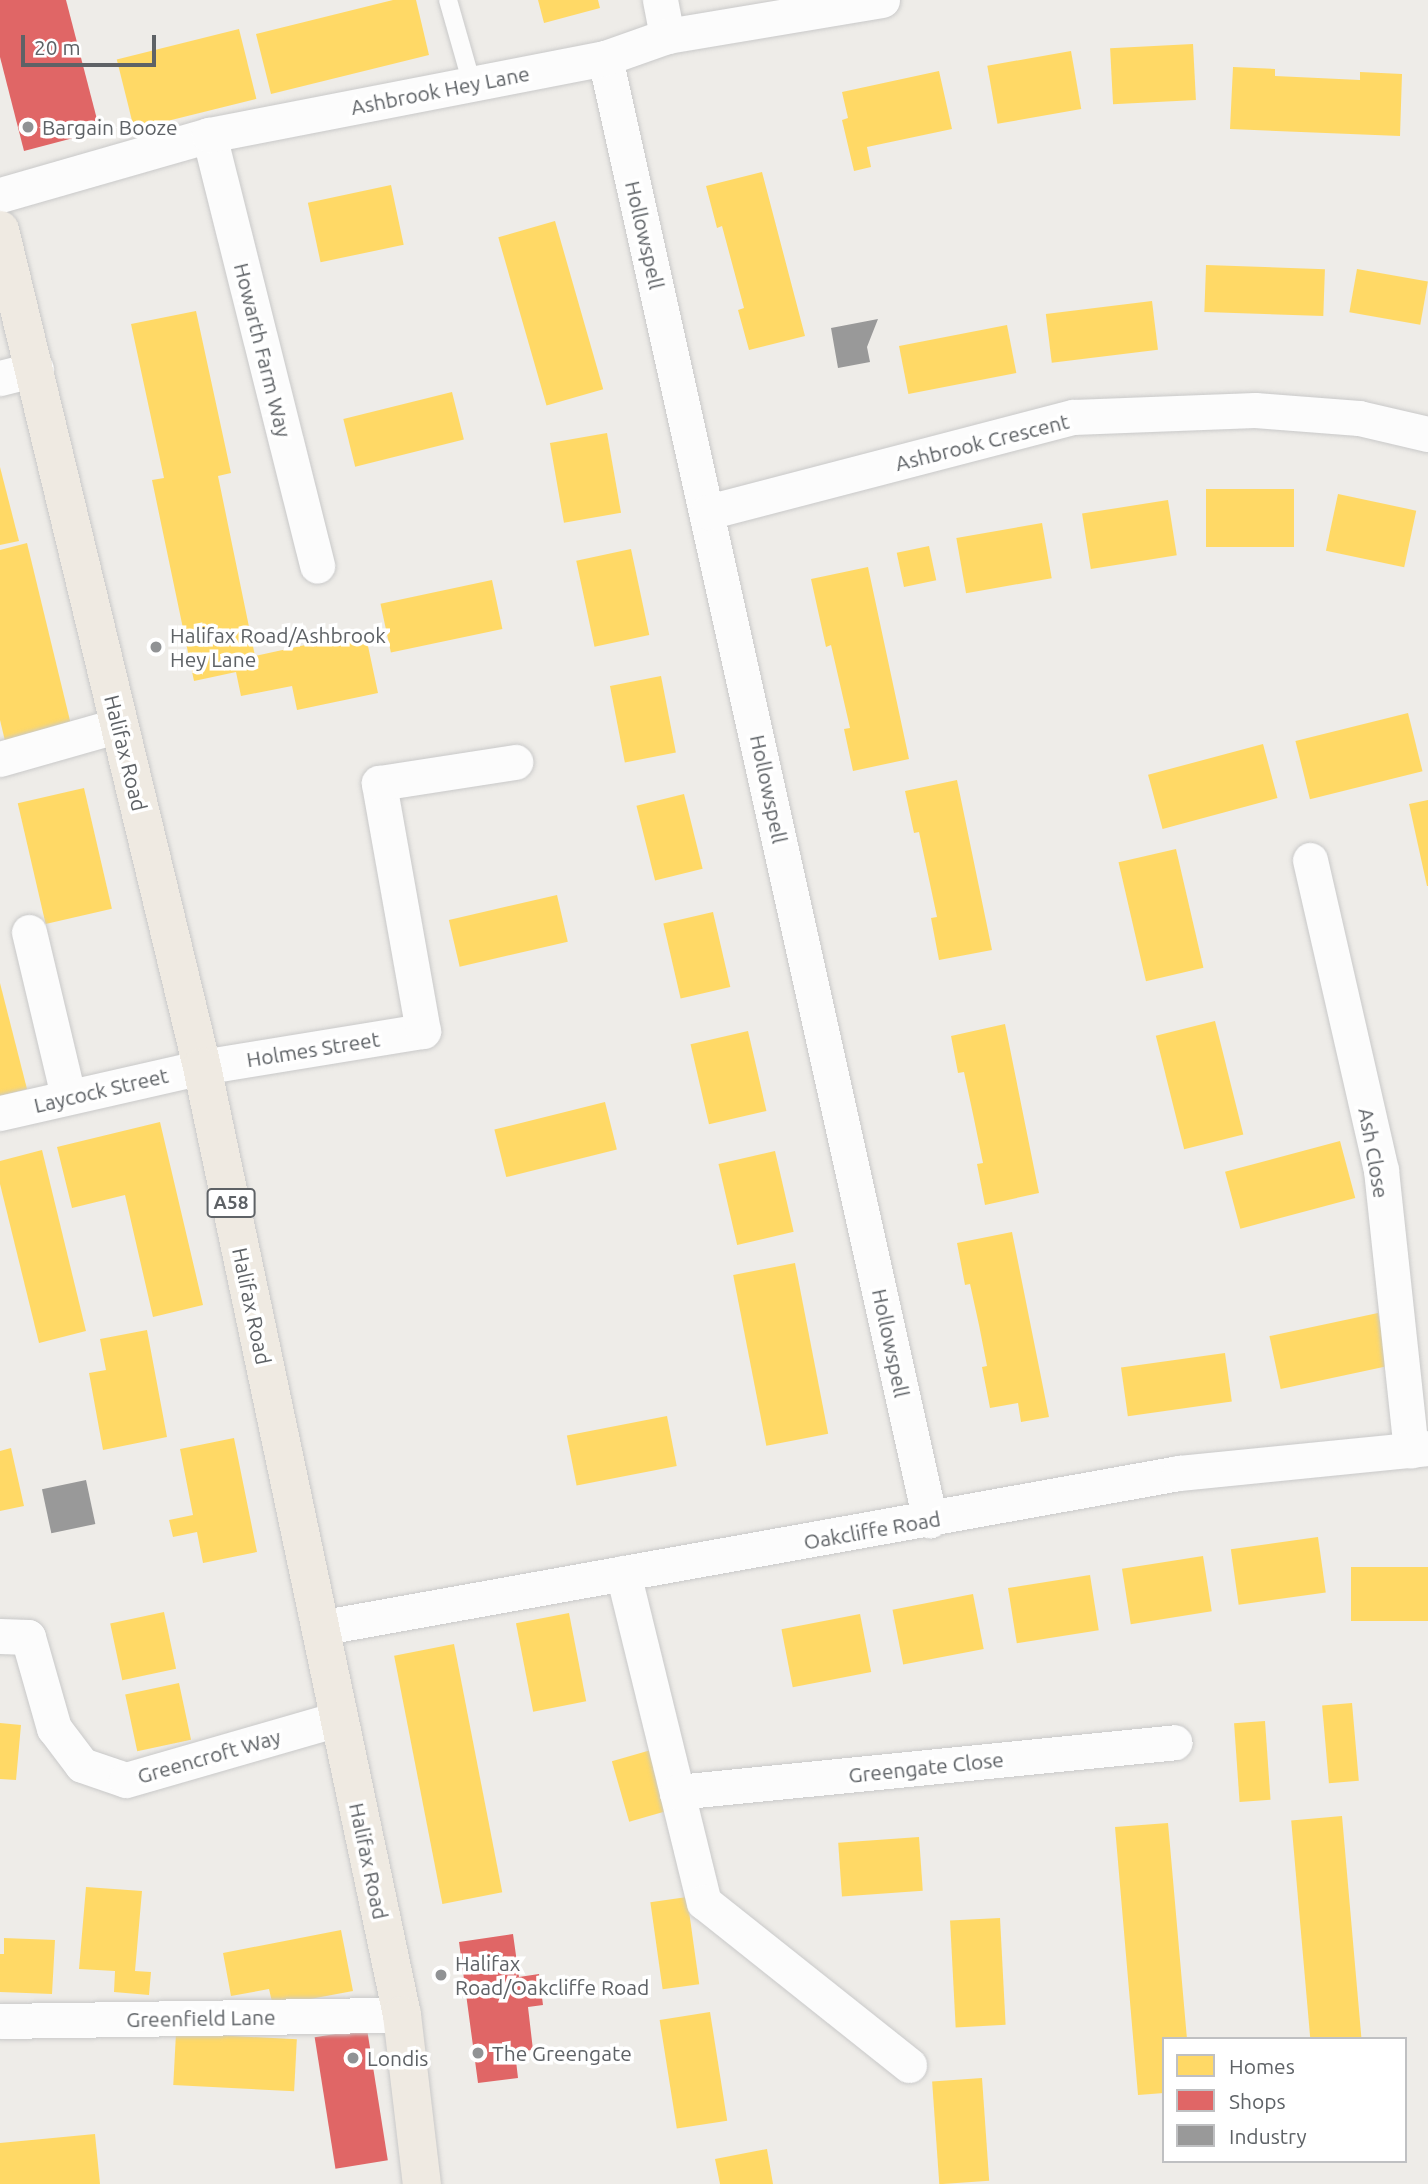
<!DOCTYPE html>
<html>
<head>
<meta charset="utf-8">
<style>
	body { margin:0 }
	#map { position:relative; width:1428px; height:2184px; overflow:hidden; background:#eeece8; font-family:Ubuntu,sans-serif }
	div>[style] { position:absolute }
	.homes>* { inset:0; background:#ffd966; transform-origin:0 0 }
	.shops>* { inset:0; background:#e06666; transform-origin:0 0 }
	.industry>* { inset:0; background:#999; transform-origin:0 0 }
	.roads { filter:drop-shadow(0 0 2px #c9c9c9) drop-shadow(0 0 2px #c9c9c9) }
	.lane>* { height:18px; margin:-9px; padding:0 9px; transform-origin:9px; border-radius:9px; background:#fcfcfc }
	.street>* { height:35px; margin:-17.5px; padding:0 17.5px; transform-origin:17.5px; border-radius:17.5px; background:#fcfcfc }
	.highway>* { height:38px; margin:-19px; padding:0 19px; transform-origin:19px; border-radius:19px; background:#efeae2 }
	.dots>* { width:19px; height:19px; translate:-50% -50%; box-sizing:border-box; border:4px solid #fff; border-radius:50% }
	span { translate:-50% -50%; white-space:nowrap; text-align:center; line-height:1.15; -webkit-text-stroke:7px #fff; paint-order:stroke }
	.shield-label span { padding:2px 5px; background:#fff; border:2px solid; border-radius:5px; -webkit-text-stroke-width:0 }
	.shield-label { font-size:19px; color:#5e6266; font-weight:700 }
	.street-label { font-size:21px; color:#5e6266 }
	.poi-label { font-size:21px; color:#5e6266 }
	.left { translate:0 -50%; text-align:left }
	.legend { position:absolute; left:1162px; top:2037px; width:245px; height:126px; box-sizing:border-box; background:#fff; border:2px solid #bfc0c2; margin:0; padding:9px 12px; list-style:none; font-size:21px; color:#5e6266 }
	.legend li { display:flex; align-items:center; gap:14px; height:35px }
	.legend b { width:35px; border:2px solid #bfc0c2 }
	.scale { position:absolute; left:21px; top:35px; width:135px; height:32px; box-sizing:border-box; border:4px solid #5e6266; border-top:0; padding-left:9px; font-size:21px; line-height:24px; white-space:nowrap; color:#5e6266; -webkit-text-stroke:5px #fff; paint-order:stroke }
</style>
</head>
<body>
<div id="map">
	<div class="homes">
		<i style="clip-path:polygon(393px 0,416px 0,429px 55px,271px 94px,256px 34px)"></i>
		<i style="clip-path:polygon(538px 0,598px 0,600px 8px,544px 23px)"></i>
		<i style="left:239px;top:29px;width:72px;height:126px;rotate:76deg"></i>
		<i style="left:1193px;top:44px;width:56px;height:83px;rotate:87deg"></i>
		<i style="left:1071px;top:51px;width:59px;height:85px;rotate:80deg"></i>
		<i style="clip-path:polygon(1233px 67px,1275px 69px,1275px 76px,1318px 78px,1360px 80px,1360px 72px,1402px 74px,1400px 136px,1230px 129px)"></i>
		<i style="clip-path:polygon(939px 71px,952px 129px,867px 147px,871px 167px,854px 171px,842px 120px,848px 118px,842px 92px)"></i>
		<i style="clip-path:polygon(762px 172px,805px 336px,749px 350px,738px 310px,744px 308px,722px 226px,717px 228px,706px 186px)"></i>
		<i style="left:391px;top:185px;width:61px;height:85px;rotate:78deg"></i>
		<i style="left:555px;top:221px;width:175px;height:59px;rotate:74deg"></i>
		<i style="left:1206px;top:265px;width:119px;height:47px;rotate:2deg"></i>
		<i style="left:1357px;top:269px;width:72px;height:44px;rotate:10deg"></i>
		<i style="left:1152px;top:301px;width:49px;height:107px;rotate:83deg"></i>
		<i style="clip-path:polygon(196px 311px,231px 473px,218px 476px,255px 656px,365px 632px,378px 693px,297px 710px,292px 686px,241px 696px,236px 672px,194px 681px,152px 480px,164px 478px,131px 324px)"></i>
		<i style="left:1007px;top:325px;width:49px;height:110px;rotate:79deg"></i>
		<i style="left:452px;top:392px;width:49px;height:112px;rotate:76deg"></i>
		<i style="left:607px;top:433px;width:81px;height:58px;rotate:80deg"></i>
		<i style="clip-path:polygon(0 467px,19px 541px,0 545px)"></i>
		<i style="left:1294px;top:489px;width:58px;height:88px;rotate:90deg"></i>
		<i style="left:1338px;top:494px;width:80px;height:58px;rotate:12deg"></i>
		<i style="left:1168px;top:500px;width:56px;height:87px;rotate:81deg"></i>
		<i style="left:1042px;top:523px;width:56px;height:87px;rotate:80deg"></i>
		<i style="clip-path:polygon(27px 543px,72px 729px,6px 745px,0 720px,0 550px)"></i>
		<i style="left:929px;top:546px;width:35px;height:33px;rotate:78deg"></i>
		<i style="left:631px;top:549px;width:88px;height:56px;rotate:78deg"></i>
		<i style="clip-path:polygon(868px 567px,909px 759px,853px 771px,844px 729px,850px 728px,831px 645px,826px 647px,811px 579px)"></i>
		<i style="left:492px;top:580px;width:50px;height:114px;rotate:78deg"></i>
		<i style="left:661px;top:676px;width:78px;height:52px;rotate:79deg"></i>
		<i style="left:1408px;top:713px;width:60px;height:116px;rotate:76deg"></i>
		<i style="left:1263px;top:744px;width:56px;height:119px;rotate:75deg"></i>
		<i style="clip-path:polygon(957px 780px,992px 950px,939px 960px,931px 918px,937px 917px,919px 832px,914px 833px,905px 791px)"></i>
		<i style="left:84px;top:788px;width:124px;height:68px;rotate:77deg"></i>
		<i style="left:684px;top:794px;width:77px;height:49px;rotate:76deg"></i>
		<i style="clip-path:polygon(1428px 800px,1428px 886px,1427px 886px,1409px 804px)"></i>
		<i style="left:1176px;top:849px;width:122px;height:59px;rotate:77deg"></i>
		<i style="left:557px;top:895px;width:48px;height:111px;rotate:77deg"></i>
		<i style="left:713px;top:912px;width:77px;height:51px;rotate:77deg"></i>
		<i style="clip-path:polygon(0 983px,27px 1089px,0 1096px)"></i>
		<i style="left:1215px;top:1021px;width:117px;height:61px;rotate:76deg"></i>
		<i style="clip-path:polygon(1005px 1024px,1039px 1193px,985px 1205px,977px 1164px,983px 1163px,974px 1119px,964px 1072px,958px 1073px,951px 1036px)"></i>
		<i style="left:748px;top:1031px;width:82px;height:59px;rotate:77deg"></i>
		<i style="left:605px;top:1102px;width:49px;height:114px;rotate:76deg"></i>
		<i style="clip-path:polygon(160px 1122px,203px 1305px,153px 1317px,125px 1195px,72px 1208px,57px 1147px)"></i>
		<i style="left:1340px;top:1141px;width:59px;height:119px;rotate:75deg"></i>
		<i style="clip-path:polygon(42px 1150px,86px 1331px,39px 1343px,0 1184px,0 1161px)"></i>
		<i style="left:775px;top:1151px;width:83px;height:58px;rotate:77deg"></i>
		<i style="clip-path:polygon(1012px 1232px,1049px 1417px,1021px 1422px,1018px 1403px,990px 1408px,982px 1367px,987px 1366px,979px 1325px,970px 1284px,965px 1285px,957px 1243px)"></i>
		<i style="left:795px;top:1263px;width:174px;height:63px;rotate:79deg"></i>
		<i style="left:1378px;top:1313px;width:54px;height:111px;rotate:78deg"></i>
		<i style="clip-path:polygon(147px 1330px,167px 1437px,103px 1450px,89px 1373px,106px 1370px,100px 1339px)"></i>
		<i style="left:1225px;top:1353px;width:49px;height:105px;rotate:82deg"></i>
		<i style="left:667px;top:1416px;width:51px;height:102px;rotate:79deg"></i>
		<i style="clip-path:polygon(234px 1438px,257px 1552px,203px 1563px,197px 1532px,173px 1537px,169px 1520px,193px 1515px,180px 1449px)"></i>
		<i style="clip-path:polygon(11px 1448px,24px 1506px,0 1511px,0 1451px)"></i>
		<i style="left:1318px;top:1537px;width:56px;height:88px;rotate:82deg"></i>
		<i style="left:1203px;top:1556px;width:56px;height:82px;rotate:81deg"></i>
		<i style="left:1428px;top:1567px;width:54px;height:77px;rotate:90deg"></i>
		<i style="left:1090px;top:1575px;width:56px;height:83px;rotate:81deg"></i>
		<i style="left:973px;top:1594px;width:56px;height:82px;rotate:79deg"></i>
		<i style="left:164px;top:1612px;width:58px;height:55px;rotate:78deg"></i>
		<i style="left:569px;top:1613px;width:90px;height:54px;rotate:79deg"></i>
		<i style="left:860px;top:1614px;width:59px;height:80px;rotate:79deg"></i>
		<i style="left:454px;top:1644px;width:253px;height:61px;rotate:79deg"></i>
		<i style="left:179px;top:1683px;width:58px;height:55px;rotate:78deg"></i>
		<i style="left:1352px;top:1703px;width:78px;height:30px;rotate:85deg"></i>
		<i style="left:1265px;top:1721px;width:79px;height:31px;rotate:86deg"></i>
		<i style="clip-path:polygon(0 1723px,21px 1725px,16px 1780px,0 1779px)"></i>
		<i style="left:658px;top:1748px;width:63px;height:48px;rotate:74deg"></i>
		<i style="left:1342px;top:1816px;width:224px;height:51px;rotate:85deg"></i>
		<i style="clip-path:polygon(1168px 1823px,1187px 2039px,1164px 2039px,1164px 2093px,1138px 2095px,1115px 1827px)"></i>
		<i style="left:919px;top:1837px;width:54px;height:81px;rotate:86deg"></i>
		<i style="clip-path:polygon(86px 1887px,142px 1891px,135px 1971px,151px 1972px,149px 1995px,114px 1992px,115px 1971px,79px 1969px)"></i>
		<i style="left:687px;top:1897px;width:88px;height:37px;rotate:82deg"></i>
		<i style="left:1000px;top:1918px;width:107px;height:50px;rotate:87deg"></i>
		<i style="clip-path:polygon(341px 1930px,353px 1991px,273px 2006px,269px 1989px,231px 1996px,223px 1953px)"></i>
		<i style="clip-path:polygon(4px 1938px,55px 1940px,52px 1994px,0 1992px,0 1954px,4px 1954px)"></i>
		<i style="left:710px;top:2012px;width:110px;height:51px;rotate:81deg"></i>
		<i style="left:176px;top:2033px;width:121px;height:52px;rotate:3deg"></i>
		<i style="left:982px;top:2078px;width:103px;height:50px;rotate:86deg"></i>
		<i style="clip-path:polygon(95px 2134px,100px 2184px,0 2184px,0 2143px)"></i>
		<i style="clip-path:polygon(767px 2149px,773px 2184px,720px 2184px,715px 2159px)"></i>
	</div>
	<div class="shops">
		<i style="clip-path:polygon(0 0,66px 0,100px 131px,24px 151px,0 57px)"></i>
		<i style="clip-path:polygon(513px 1934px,519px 1977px,539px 1974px,543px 2005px,528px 2007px,533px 2050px,515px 2052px,518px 2078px,478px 2083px,459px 1942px)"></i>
		<i style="left:367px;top:2029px;width:133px;height:53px;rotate:81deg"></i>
	</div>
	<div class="industry">
		<i style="clip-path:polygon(878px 319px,867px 347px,870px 362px,838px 368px,831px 328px)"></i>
		<i style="left:86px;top:1480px;width:45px;height:45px;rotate:78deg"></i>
	</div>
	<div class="roads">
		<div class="lane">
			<i style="left:448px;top:0;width:87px;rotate:74.1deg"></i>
		</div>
		<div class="street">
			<i style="left:660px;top:0;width:37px;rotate:79deg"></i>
			<i style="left:605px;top:58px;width:1498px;rotate:77.47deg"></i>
			<i style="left:209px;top:135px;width:444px;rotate:75.9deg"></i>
			<i style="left:0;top:195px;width:217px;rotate:-16deg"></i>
			<i style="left:209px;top:135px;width:403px;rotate:-11deg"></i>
			<i style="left:605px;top:58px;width:66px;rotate:-19.5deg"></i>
			<i style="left:667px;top:36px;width:218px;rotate:-9.5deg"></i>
			<i style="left:0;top:378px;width:37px;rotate:-14deg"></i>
			<i style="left:708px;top:512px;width:377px;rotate:-14.6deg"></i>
			<i style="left:1073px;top:417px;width:182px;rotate:-2.2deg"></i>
			<i style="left:1255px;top:410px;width:104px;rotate:4.4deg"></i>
			<i style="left:1359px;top:418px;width:71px;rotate:13.1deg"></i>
			<i style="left:0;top:759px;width:124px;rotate:-15.9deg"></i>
			<i style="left:1310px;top:860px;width:318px;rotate:77.1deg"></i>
			<i style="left:1381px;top:1170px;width:282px;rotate:83.9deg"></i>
			<i style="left:29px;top:932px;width:169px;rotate:76.6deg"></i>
			<i style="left:0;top:1113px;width:207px;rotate:-12.8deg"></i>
			<i style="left:202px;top:1067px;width:224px;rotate:-9.3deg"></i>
			<i style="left:423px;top:1031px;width:252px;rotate:-100.1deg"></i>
			<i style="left:379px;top:783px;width:138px;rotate:-8.8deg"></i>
			<i style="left:623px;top:1573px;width:339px;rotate:76.2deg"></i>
			<i style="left:704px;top:1902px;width:262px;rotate:38.5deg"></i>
			<i style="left:319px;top:1628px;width:874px;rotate:-10.22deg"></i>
			<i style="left:1179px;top:1473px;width:250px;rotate:-5.7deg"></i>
			<i style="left:0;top:1636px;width:28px;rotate:2deg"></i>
			<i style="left:28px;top:1637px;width:95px;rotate:74.1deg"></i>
			<i style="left:54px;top:1728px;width:46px;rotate:52.9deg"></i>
			<i style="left:82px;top:1765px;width:46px;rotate:18.8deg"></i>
			<i style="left:126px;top:1780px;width:221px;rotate:-16.1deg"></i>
			<i style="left:677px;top:1792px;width:500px;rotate:-5.7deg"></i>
			<i style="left:0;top:2021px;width:402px;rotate:-0.9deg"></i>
		</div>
		<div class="highway">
			<i style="left:0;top:230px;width:861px;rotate:76.43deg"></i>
			<i style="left:202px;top:1067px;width:969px;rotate:78.09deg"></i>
			<i style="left:402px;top:2015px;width:170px;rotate:83.3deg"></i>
		</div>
	</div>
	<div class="dots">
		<i style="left:28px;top:127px;background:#909294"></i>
		<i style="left:156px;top:647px;background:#909294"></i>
		<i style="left:441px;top:1975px;background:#909294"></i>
		<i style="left:478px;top:2053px;background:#909294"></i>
		<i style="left:353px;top:2058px;background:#909294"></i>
	</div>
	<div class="shield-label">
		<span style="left:231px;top:1203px">A58</span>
	</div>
	<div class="street-label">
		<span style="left:440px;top:90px;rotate:-11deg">Ashbrook Hey Lane</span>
		<span style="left:645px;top:235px;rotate:77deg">Hollowspell</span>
		<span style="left:263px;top:350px;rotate:76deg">Howarth Farm Way</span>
		<span style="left:982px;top:442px;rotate:-14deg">Ashbrook Crescent</span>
		<span style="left:126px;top:753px;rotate:76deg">Halifax Road</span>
		<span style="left:769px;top:789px;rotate:78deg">Hollowspell</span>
		<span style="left:313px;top:1049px;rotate:-9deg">Holmes Street</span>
		<span style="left:101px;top:1090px;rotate:-13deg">Laycock Street</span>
		<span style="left:1374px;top:1153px;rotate:80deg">Ash Close</span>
		<span style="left:252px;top:1306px;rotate:78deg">Halifax Road</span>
		<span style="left:891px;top:1343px;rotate:78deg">Hollowspell</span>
		<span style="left:872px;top:1530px;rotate:-10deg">Oakcliffe Road</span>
		<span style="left:209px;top:1756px;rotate:-16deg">Greencroft Way</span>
		<span style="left:926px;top:1767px;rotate:-6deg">Greengate Close</span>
		<span style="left:369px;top:1861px;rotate:78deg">Halifax Road</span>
		<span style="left:201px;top:2018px;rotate:-1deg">Greenfield Lane</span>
	</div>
	<div class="poi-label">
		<span class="left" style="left:42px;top:127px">Bargain Booze</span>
		<span class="left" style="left:170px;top:647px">Halifax Road/Ashbrook<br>Hey Lane</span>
		<span class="left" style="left:455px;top:1975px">Halifax<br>Road/Oakcliffe Road</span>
		<span class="left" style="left:492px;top:2053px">The Greengate</span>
		<span class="left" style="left:367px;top:2058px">Londis</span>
	</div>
	<ul class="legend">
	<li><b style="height:19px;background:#ffd966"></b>Homes</li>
	<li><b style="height:19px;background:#e06666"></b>Shops</li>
	<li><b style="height:19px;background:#999"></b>Industry</li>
	</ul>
	<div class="scale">20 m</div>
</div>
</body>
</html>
